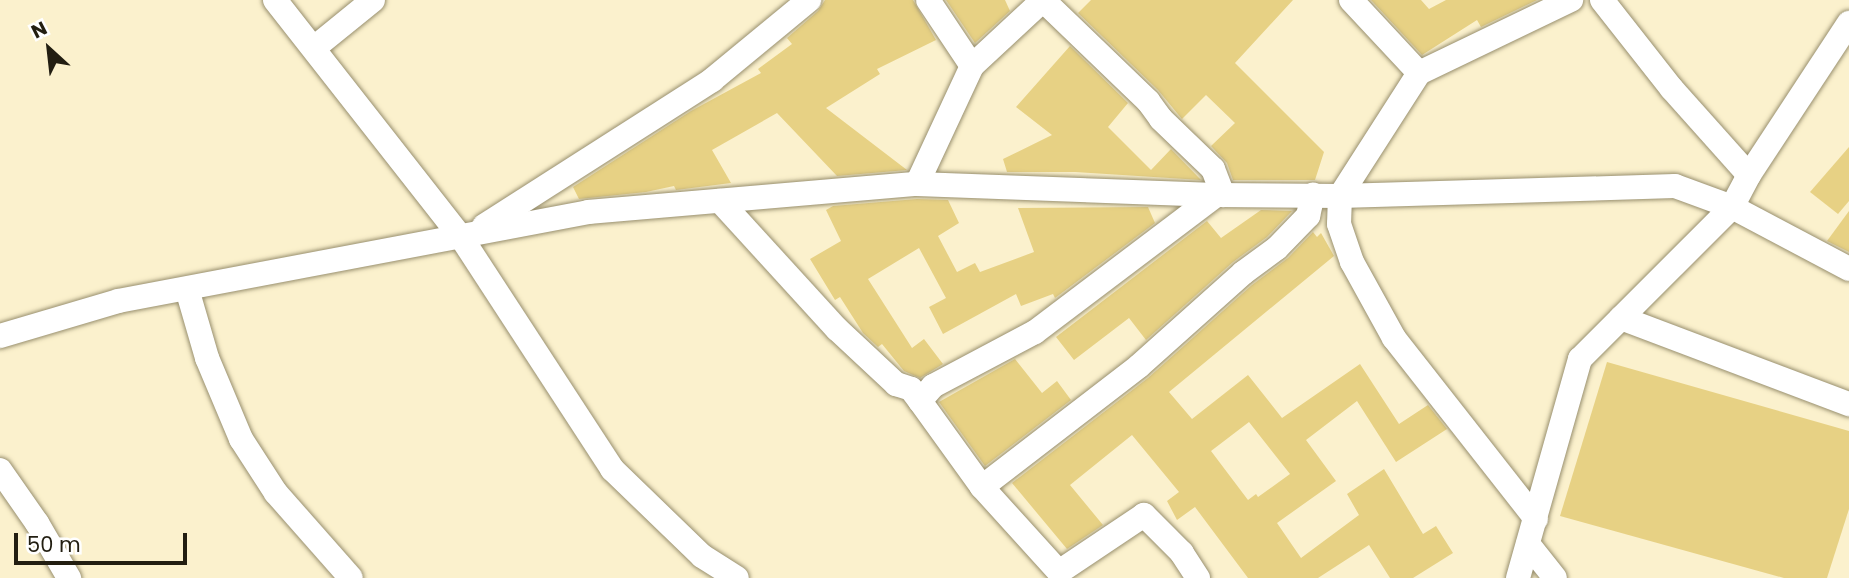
<!DOCTYPE html>
<html>
<head>
<meta charset="utf-8">
<style>
	body { margin:0 }
	#map { position:relative; width:1849px; height:578px; overflow:hidden; background:#fbf1cd; font-family:Poppins,sans-serif }
	div>[style] { position:absolute }
	.building>* { inset:0; background:#e7d184 }
	.roads { filter:drop-shadow(0 0 2px #988f6e) drop-shadow(0 0 2px #988f6e) }
	.minor>* { height:24px; margin:-12px; padding:0 12px; transform-origin:12px; border-radius:12px; background:#fff }
	span { translate:-50% -50%; white-space:nowrap; text-align:center; line-height:1.15; -webkit-text-stroke:7px #fff; paint-order:stroke }
	.north { position:absolute; left:14px; top:14px; width:70px; height:70px; -webkit-text-stroke:5px #fff; paint-order:stroke; rotate:333deg; font-size:19px; font-weight:700; line-height:28px; text-align:center; color:#221e11 }
	.north::after { content:''; display:block; margin:auto; width:24px; height:32px; background:#221e11; clip-path:polygon(50% 0,100% 100%,50% 72%,0 100%) }
	.scale { position:absolute; left:14px; top:533px; width:173px; height:32px; box-sizing:border-box; border:4px solid #221e11; border-top:0; padding-left:9px; font-size:21px; line-height:24px; white-space:nowrap; color:#221e11; -webkit-text-stroke:5px #fff; paint-order:stroke }
</style>
</head>
<body>
<div id="map">
	<div class="building">
		<i style="clip-path:polygon(825px 0,913px 0,936px 40px,877px 69px,880px 74px,826px 108px,907px 170px,837px 176px,777px 113px,712px 150px,731px 183px,676px 190px,674px 186px,646px 192px,579px 199px,573px 187px,691px 111px,761px 73px,758px 69px,792px 44px,787px 38px,818px 11px)"></i>
		<i style="clip-path:polygon(946px 0,1005px 0,1010px 11px,975px 43px)"></i>
		<i style="clip-path:polygon(1091px 0,1293px 0,1235px 63px,1324px 152px,1315px 180px,1233px 180px,1227px 163px,1211px 146px,1235px 123px,1206px 95px,1182px 119px,1158px 90px,1078px 13px)"></i>
		<i style="clip-path:polygon(1371px 0,1421px 0,1429px 9px,1446px 0,1537px 0,1481px 27px,1477px 20px,1422px 55px)"></i>
		<i style="clip-path:polygon(1070px 46px,1128px 103px,1108px 127px,1151px 170px,1171px 149px,1201px 180px,1075px 172px,1007px 172px,1003px 159px,1052px 135px,1016px 107px)"></i>
		<i style="clip-path:polygon(1849px 147px,1849px 201px,1838px 214px,1810px 192px)"></i>
		<i style="clip-path:polygon(917px 199px,948px 200px,959px 223px,938px 236px,957px 272px,975px 263px,980px 272px,1034px 252px,1018px 208px,1148px 207px,1155px 223px,1055px 298px,1053px 294px,1021px 306px,1016px 294px,943px 334px,929px 307px,946px 298px,919px 248px,868px 279px,912px 348px,924px 339px,943px 364px,920px 378px,904px 371px,882px 344px,878px 347px,863px 333px,840px 297px,835px 300px,810px 259px,841px 241px,826px 210px,833px 206px)"></i>
		<i style="clip-path:polygon(1261px 210px,1292px 211px,1267px 237px,1233px 262px,1146px 340px,1129px 318px,1074px 360px,1056px 337px,1207px 221px,1221px 238px)"></i>
		<i style="clip-path:polygon(1849px 211px,1849px 252px,1827px 241px)"></i>
		<i style="clip-path:polygon(evenodd,1313px 232px,1317px 237px,1321px 233px,1334px 256px,1169px 392px,1192px 419px,1248px 375px,1282px 418px,1360px 364px,1399px 424px,1428px 405px,1447px 429px,1396px 462px,1357px 401px,1306px 440px,1336px 481px,1277px 523px,1301px 558px,1359px 515px,1347px 494px,1384px 469px,1423px 534px,1436px 526px,1453px 553px,1413px 578px,1390px 578px,1369px 545px,1318px 578px,1248px 578px,1195px 507px,1177px 520px,1167px 501px,1179px 492px,1132px 435px,1070px 485px,1103px 525px,1067px 549px,1012px 483px,1148px 378px,1252px 285px,1288px 258px,1313px 232px,1249px 422px,1290px 474px,1258px 497px,1256px 494px,1248px 500px,1211px 451px,1249px 422px)"></i>
		<i style="clip-path:polygon(1015px 359px,1042px 393px,1057px 381px,1071px 400px,985px 466px,939px 402px)"></i>
		<i style="clip-path:polygon(1607px 362px,1849px 431px,1849px 509px,1827px 578px,1784px 578px,1560px 516px)"></i>
	</div>
	<div class="roads">
		<div class="minor">
			<i style="left:275px;top:0;width:301px;rotate:51.9deg"></i>
			<i style="left:461px;top:237px;width:277px;rotate:56.9deg"></i>
			<i style="left:612px;top:469px;width:125px;rotate:44deg"></i>
			<i style="left:702px;top:556px;width:41px;rotate:32.2deg"></i>
			<i style="left:1351px;top:0;width:100px;rotate:47deg"></i>
			<i style="left:1419px;top:73px;width:146px;rotate:122.7deg"></i>
			<i style="left:1340px;top:196px;width:28px;rotate:92deg"></i>
			<i style="left:1339px;top:224px;width:40px;rotate:71.1deg"></i>
			<i style="left:1352px;top:262px;width:87px;rotate:61.1deg"></i>
			<i style="left:1394px;top:338px;width:230px;rotate:51.9deg"></i>
			<i style="left:1602px;top:0;width:113px;rotate:51.8deg"></i>
			<i style="left:1672px;top:89px;width:115px;rotate:48.2deg"></i>
			<i style="left:314px;top:48px;width:76px;rotate:-39.1deg"></i>
			<i style="left:972px;top:66px;width:97px;rotate:-42.9deg"></i>
			<i style="left:1043px;top:0;width:146px;rotate:43.9deg"></i>
			<i style="left:1148px;top:101px;width:22px;rotate:54deg"></i>
			<i style="left:1161px;top:119px;width:72px;rotate:43.9deg"></i>
			<i style="left:1213px;top:169px;width:28px;rotate:69deg"></i>
			<i style="left:1419px;top:73px;width:169px;rotate:-25.7deg"></i>
			<i style="left:917px;top:184px;width:130px;rotate:-65deg"></i>
			<i style="left:972px;top:66px;width:79px;rotate:-123.7deg"></i>
			<i style="left:720px;top:201px;width:173px;rotate:47.6deg"></i>
			<i style="left:837px;top:329px;width:81px;rotate:43deg"></i>
			<i style="left:896px;top:384px;width:16px;rotate:18deg"></i>
			<i style="left:911px;top:389px;width:15px;rotate:53deg"></i>
			<i style="left:920px;top:401px;width:20px;rotate:-49deg"></i>
			<i style="left:933px;top:386px;width:115px;rotate:-27.9deg"></i>
			<i style="left:1035px;top:332px;width:227px;rotate:-37.1deg"></i>
			<i style="left:484px;top:226px;width:271px;rotate:-32.6deg"></i>
			<i style="left:712px;top:80px;width:126px;rotate:-39.5deg"></i>
			<i style="left:187px;top:289px;width:72px;rotate:73.8deg"></i>
			<i style="left:207px;top:358px;width:88px;rotate:67.2deg"></i>
			<i style="left:241px;top:439px;width:64px;rotate:57.1deg"></i>
			<i style="left:276px;top:493px;width:113px;rotate:48.6deg"></i>
			<i style="left:1621px;top:318px;width:244px;rotate:20.7deg"></i>
			<i style="left:0;top:336px;width:123px;rotate:-16.5deg"></i>
			<i style="left:118px;top:301px;width:478px;rotate:-10.7deg"></i>
			<i style="left:588px;top:212px;width:330px;rotate:-4.9deg"></i>
			<i style="left:917px;top:184px;width:299px;rotate:2.1deg"></i>
			<i style="left:1216px;top:195px;width:124px;rotate:0.5deg"></i>
			<i style="left:1340px;top:196px;width:335px;rotate:-1.7deg"></i>
			<i style="left:1675px;top:186px;width:61px;rotate:20.2deg"></i>
			<i style="left:1732px;top:207px;width:132px;rotate:27.9deg"></i>
			<i style="left:920px;top:401px;width:106px;rotate:54.2deg"></i>
			<i style="left:0;top:470px;width:65px;rotate:55.1deg"></i>
			<i style="left:37px;top:523px;width:64px;rotate:59.8deg"></i>
			<i style="left:1528px;top:544px;width:43px;rotate:51.5deg"></i>
			<i style="left:1198px;top:578px;width:30px;rotate:-123deg"></i>
			<i style="left:1182px;top:553px;width:54px;rotate:-135deg"></i>
			<i style="left:1144px;top:515px;width:102px;rotate:146.2deg"></i>
			<i style="left:1059px;top:572px;width:115px;rotate:-132.2deg"></i>
			<i style="left:982px;top:487px;width:198px;rotate:-37.6deg"></i>
			<i style="left:1139px;top:366px;width:140px;rotate:-41.8deg"></i>
			<i style="left:1243px;top:273px;width:42px;rotate:-36.3deg"></i>
			<i style="left:1277px;top:248px;width:45px;rotate:-45.9deg"></i>
			<i style="left:1308px;top:216px;width:22px;rotate:-77deg"></i>
			<i style="left:1518px;top:578px;width:228px;rotate:-74.2deg"></i>
			<i style="left:1580px;top:359px;width:215px;rotate:-45deg"></i>
			<i style="left:1732px;top:207px;width:36px;rotate:-62deg"></i>
			<i style="left:1749px;top:175px;width:182px;rotate:-56.7deg"></i>
		</div>
	</div>
	<div class="north">N</div>
	<div class="scale">50 m</div>
</div>
</body>
</html>
